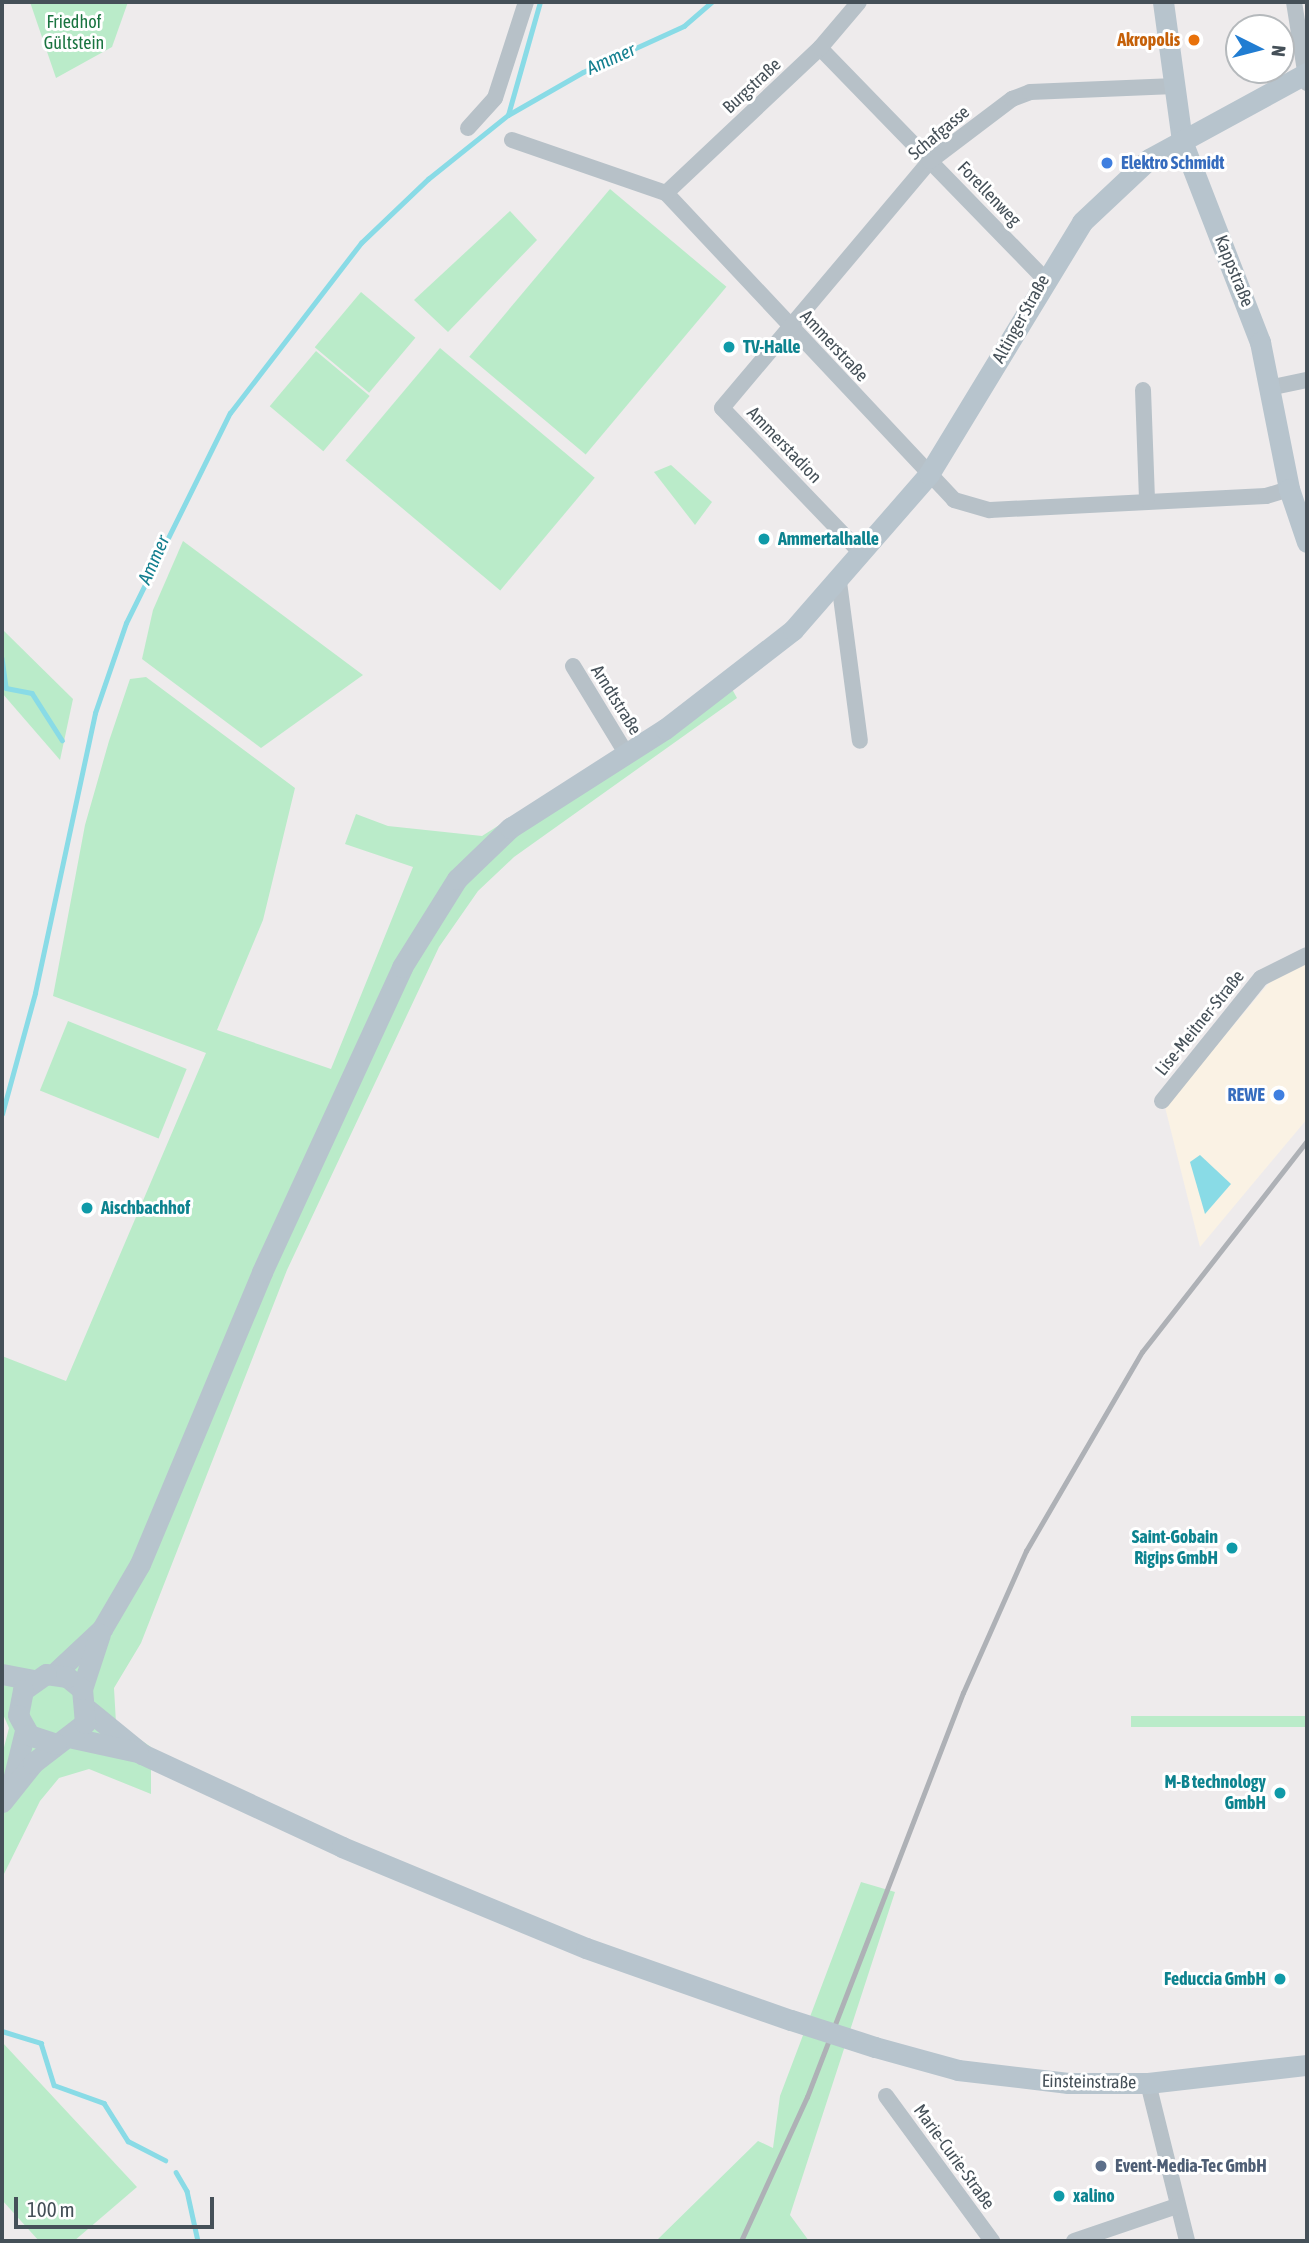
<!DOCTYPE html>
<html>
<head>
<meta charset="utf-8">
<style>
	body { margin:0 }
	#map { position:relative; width:1309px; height:2243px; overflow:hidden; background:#eeebec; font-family:"Asap Condensed",sans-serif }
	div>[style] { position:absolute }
	.commercial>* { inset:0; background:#faf2e4 }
	.green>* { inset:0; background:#baebc9; transform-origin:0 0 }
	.water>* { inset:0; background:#89dbe6 }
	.stream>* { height:4.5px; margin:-2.25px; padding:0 2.25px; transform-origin:2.25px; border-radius:2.25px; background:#89dbe6 }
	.street>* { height:16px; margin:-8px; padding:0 8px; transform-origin:8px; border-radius:8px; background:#b7c1c8 }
	.secondary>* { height:21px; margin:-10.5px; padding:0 10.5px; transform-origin:10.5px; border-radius:10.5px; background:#b7c4cd }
	.rail>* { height:4.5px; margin:-2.25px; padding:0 2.25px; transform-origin:2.25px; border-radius:2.25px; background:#aeb1b6 }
	.secondary-bridge>* { height:21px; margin:-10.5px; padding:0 10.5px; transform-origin:10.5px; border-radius:10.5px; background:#b7c4cd }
	.dots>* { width:19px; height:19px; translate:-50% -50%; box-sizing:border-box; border:4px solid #fff; border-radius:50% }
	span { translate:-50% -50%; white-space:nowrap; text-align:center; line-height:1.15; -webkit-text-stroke:6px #fff; paint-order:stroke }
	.park-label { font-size:18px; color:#1a7440 }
	.food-label { font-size:18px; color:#c56008; font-weight:700 }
	.right { translate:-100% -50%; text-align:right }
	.street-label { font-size:18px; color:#455058 }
	.shop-label { font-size:18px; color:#366cbe; font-weight:700 }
	.left { translate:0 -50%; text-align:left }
	.culture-label { font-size:18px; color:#0d838f; font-weight:700 }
	.service-label { font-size:18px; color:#4e5e75; font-weight:700 }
	.water-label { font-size:19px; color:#137f8f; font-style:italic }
	.frame { position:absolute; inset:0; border:4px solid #455058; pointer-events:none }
	.north { position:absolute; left:1225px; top:14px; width:70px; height:70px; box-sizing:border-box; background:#fff; border:2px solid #b5b9bc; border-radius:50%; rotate:96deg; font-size:19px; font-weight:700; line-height:28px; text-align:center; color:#455058 }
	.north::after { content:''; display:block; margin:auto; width:24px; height:32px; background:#217dd2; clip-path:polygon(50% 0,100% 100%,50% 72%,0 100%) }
	.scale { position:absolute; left:14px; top:2197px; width:200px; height:32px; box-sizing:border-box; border:4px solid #455058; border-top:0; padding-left:9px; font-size:21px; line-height:24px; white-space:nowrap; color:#455058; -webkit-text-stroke:5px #fff; paint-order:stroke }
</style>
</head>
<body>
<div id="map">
	<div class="commercial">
		<i style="clip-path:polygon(1307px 961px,1307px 1119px,1200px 1247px,1165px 1107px,1273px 978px)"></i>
	</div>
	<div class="green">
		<i style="clip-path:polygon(30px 2px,128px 2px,112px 47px,56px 78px)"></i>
		<i style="left:610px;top:189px;width:152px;height:219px;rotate:40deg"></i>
		<i style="clip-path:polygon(510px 211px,537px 240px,448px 332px,414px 300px)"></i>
		<i style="left:361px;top:292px;width:71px;height:72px;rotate:40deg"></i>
		<i style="left:440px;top:348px;width:202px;height:147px;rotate:40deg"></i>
		<i style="left:316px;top:351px;width:70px;height:72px;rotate:40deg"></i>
		<i style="clip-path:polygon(671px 465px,712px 502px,695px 525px,654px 472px)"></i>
		<i style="clip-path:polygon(183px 541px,363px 675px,261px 748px,142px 659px,153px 610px)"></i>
		<i style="clip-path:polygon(2px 629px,73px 699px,60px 760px,2px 693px)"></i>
		<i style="clip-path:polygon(146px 677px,295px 788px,263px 920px,217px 1030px,331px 1069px,413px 867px,345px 844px,356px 814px,388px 826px,482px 836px,727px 680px,737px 698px,514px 857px,478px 891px,439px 947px,287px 1270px,141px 1643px,114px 1688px,116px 1723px,151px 1747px,151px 1794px,89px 1769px,59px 1778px,40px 1801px,2px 1878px,2px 1755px,9px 1728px,2px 1712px,2px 1356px,66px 1381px,206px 1053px,53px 996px,85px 825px,109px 741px,130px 679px)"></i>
		<i style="left:68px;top:1021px;width:128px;height:75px;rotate:22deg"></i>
		<i style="left:1307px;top:1716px;width:11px;height:176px;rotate:90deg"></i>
		<i style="clip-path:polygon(861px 1882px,895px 1892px,790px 2215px,809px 2241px,656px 2241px,758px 2141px,773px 2148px,780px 2096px)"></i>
		<i style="clip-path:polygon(2px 2042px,137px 2187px,74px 2241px,39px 2241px,2px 2200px)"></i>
	</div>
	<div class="water">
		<i style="clip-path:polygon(1200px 1155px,1231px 1184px,1205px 1214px,1190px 1162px)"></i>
	</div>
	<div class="stream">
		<i style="left:508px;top:115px;width:117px;rotate:-74.2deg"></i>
		<i style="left:2px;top:658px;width:30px;rotate:82deg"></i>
		<i style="left:6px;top:688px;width:26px;rotate:11deg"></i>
		<i style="left:32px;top:693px;width:56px;rotate:57.4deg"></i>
		<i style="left:2px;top:1114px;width:125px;rotate:-74.7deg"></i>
		<i style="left:35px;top:993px;width:286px;rotate:-77.9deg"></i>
		<i style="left:95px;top:713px;width:95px;rotate:-71deg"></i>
		<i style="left:126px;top:623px;width:234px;rotate:-63.7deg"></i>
		<i style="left:230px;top:413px;width:215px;rotate:-52.4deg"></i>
		<i style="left:361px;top:243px;width:93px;rotate:-43.7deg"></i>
		<i style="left:428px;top:179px;width:102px;rotate:-38.7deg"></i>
		<i style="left:508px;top:115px;width:86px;rotate:-29.8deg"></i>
		<i style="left:583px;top:72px;width:111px;rotate:-24.5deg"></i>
		<i style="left:684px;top:26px;width:37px;rotate:-41deg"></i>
		<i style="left:2px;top:2031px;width:41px;rotate:17.1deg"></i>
		<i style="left:41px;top:2043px;width:44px;rotate:72.8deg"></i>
		<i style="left:54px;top:2085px;width:53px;rotate:19.8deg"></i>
		<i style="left:104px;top:2103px;width:45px;rotate:57.7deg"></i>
		<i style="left:128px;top:2141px;width:42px;rotate:27.2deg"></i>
		<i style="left:176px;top:2172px;width:22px;rotate:60deg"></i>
		<i style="left:187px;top:2191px;width:51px;rotate:77.6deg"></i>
	</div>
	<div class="street">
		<i style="left:1294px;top:2px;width:82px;rotate:80.9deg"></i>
		<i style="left:820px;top:48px;width:320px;rotate:45.8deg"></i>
		<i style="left:468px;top:128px;width:40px;rotate:-48deg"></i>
		<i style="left:495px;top:98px;width:101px;rotate:-72.1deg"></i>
		<i style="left:512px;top:140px;width:163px;rotate:19deg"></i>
		<i style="left:666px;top:193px;width:421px;rotate:46.8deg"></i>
		<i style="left:954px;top:500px;width:37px;rotate:16deg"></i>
		<i style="left:990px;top:510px;width:276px;rotate:-2.9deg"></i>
		<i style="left:1266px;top:496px;width:24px;rotate:-17deg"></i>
		<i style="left:666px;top:193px;width:212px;rotate:-43.3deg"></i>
		<i style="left:820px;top:48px;width:60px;rotate:-49.7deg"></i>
		<i style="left:1269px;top:388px;width:39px;rotate:-12deg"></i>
		<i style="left:1143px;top:390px;width:109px;rotate:87.9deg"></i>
		<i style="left:862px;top:554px;width:202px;rotate:-133.8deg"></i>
		<i style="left:722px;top:408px;width:323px;rotate:-49.9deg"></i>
		<i style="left:930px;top:161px;width:103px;rotate:-37.1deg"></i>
		<i style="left:1012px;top:99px;width:19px;rotate:-21deg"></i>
		<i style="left:1030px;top:92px;width:145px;rotate:-2.4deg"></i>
		<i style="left:839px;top:582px;width:160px;rotate:82.5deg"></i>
		<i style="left:573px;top:666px;width:102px;rotate:58.7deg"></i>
		<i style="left:1162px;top:1101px;width:158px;rotate:-51.2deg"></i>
		<i style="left:1261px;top:978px;width:51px;rotate:-26.6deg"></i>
		<i style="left:1148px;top:2083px;width:163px;rotate:76.1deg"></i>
		<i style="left:886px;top:2096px;width:180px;rotate:53.8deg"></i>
		<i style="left:1074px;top:2241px;width:109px;rotate:-18.8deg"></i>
	</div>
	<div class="secondary">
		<i style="left:1163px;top:2px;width:140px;rotate:82.2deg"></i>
		<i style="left:1182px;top:141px;width:216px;rotate:68.8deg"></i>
		<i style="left:1260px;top:342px;width:150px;rotate:78.8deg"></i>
		<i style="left:1289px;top:489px;width:56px;rotate:71.2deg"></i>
		<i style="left:2px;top:1674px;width:31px;rotate:11deg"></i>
		<i style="left:54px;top:1674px;width:66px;rotate:-43.2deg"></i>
		<i style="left:102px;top:1629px;width:75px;rotate:-59.7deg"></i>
		<i style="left:140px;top:1564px;width:316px;rotate:-67.3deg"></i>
		<i style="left:262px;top:1272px;width:336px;rotate:-65.3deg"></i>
		<i style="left:402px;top:967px;width:104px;rotate:-58deg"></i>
		<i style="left:457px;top:879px;width:74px;rotate:-43.9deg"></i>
		<i style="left:510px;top:828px;width:184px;rotate:-32.6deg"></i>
		<i style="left:665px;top:729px;width:162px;rotate:-37.7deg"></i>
		<i style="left:793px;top:630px;width:207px;rotate:-48.9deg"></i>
		<i style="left:929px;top:474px;width:295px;rotate:-58.7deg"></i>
		<i style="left:1082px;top:222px;width:92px;rotate:-43.2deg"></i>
		<i style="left:1149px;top:159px;width:180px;rotate:-28.6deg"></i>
		<i style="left:82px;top:1689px;width:58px;rotate:-71.9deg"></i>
		<i style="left:88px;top:1710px;width:70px;rotate:39.2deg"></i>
		<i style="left:142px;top:1754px;width:221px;rotate:24.9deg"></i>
		<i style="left:342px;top:1847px;width:264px;rotate:22.5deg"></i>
		<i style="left:586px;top:1948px;width:217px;rotate:19.4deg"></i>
		<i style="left:73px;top:1738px;width:66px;rotate:12.3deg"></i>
		<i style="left:12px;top:1784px;width:55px;rotate:-76.2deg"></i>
		<i style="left:2px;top:1802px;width:50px;rotate:-51.5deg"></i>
		<i style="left:33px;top:1763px;width:66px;rotate:-37.6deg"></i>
		<i style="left:85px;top:1723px;width:34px;rotate:-95deg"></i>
		<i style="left:82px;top:1689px;width:19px;rotate:-141deg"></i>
		<i style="left:67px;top:1677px;width:21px;rotate:-172deg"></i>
		<i style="left:46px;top:1674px;width:28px;rotate:145deg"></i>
		<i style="left:23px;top:1690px;width:25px;rotate:101deg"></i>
		<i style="left:18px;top:1715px;width:23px;rotate:61deg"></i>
		<i style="left:29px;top:1735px;width:28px;rotate:18deg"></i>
		<i style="left:875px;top:2047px;width:86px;rotate:15.5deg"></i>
		<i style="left:958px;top:2070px;width:111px;rotate:6.7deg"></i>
		<i style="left:1068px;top:2083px;width:80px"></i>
		<i style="left:1148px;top:2083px;width:160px;rotate:-6.5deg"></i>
	</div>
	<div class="rail">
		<i style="left:741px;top:2241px;width:158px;rotate:-65.4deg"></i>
		<i style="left:807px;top:2097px;width:433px;rotate:-68.9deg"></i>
		<i style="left:963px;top:1693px;width:155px;rotate:-66.1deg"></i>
		<i style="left:1026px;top:1551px;width:230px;rotate:-59.8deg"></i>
		<i style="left:1142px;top:1352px;width:268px;rotate:-52deg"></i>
	</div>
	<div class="secondary-bridge">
		<i style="left:791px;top:2020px;width:88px;rotate:17.8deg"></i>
	</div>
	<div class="dots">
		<i style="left:1194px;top:40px;background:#e8710a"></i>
		<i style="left:1107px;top:163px;background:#3f7fe0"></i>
		<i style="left:729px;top:347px;background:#0f9aa8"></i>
		<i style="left:764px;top:539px;background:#0f9aa8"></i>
		<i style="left:1279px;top:1095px;background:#3f7fe0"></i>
		<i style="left:87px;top:1208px;background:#0f9aa8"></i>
		<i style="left:1232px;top:1548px;background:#0f9aa8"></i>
		<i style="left:1280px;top:1793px;background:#0f9aa8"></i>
		<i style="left:1280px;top:1979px;background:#0f9aa8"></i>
		<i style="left:1101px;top:2166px;background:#5c6f8a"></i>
		<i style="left:1059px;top:2196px;background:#0f9aa8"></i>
	</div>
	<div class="park-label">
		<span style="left:74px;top:33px">Friedhof<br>Gültstein</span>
	</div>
	<div class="food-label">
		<span class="right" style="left:1180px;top:40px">Akropolis</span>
	</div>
	<div class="street-label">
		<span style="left:752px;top:86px;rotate:-43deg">Burgstraße</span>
		<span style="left:939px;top:133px;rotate:-40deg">Schafgasse</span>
		<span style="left:989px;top:194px;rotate:46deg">Forellenweg</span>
		<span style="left:1234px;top:271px;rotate:68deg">Kappstraße</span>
		<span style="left:1021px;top:319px;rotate:-61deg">Altinger Straße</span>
		<span style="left:834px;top:346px;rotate:47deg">Ammerstraße</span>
		<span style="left:784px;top:445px;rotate:46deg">Ammerstadion</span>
		<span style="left:616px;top:700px;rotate:58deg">Arndtstraße</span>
		<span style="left:1200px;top:1023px;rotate:-51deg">Lise-Meitner-Straße</span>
		<span style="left:1089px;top:2082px;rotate:1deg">Einsteinstraße</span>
		<span style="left:954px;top:2157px;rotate:54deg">Marie-Curie-Straße</span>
	</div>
	<div class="shop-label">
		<span class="left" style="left:1121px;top:163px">Elektro Schmidt</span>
		<span class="right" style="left:1265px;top:1095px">REWE</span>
	</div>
	<div class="culture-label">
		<span class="left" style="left:743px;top:347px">TV-Halle</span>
		<span class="left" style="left:778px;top:539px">Ammertalhalle</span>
		<span class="left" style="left:101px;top:1208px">Aischbachhof</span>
		<span class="right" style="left:1218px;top:1548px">Saint-Gobain<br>Rigips GmbH</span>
		<span class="right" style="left:1266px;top:1793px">M-B technology<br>GmbH</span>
		<span class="right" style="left:1266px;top:1979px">Feduccia GmbH</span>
		<span class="left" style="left:1073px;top:2196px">xalino</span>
	</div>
	<div class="service-label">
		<span class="left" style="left:1115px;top:2166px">Event-Media-Tec GmbH</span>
	</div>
	<div class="water-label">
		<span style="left:611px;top:59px;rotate:-24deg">Ammer</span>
		<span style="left:154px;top:560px;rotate:-66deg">Ammer</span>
	</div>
	<div class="frame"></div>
	<div class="north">N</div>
	<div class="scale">100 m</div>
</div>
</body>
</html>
